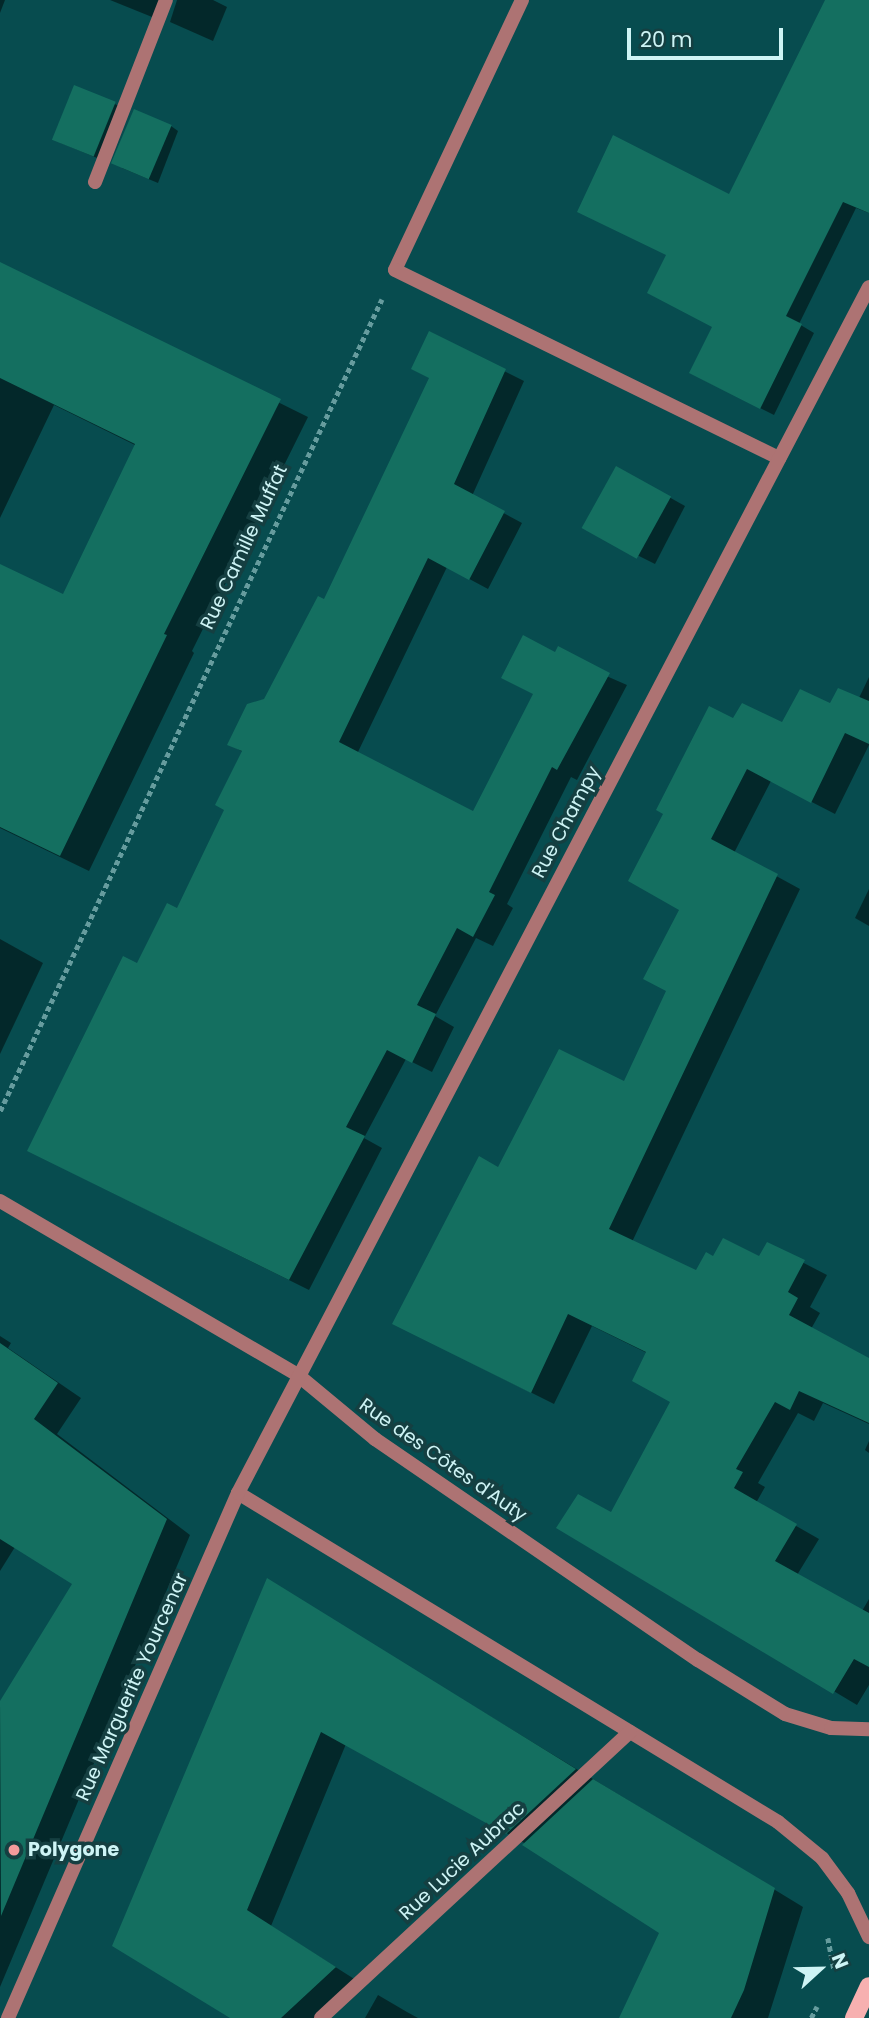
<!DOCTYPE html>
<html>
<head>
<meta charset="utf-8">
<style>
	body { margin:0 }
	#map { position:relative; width:869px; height:2018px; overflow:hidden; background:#074c4f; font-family:Poppins,sans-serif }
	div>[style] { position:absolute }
	.shadow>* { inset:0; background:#0007 }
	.building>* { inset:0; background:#146f60; transform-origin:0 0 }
	.path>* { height:4.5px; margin-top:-2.25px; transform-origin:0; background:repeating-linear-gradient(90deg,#669c9e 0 5px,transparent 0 8.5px) }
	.street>* { height:14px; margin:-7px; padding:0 7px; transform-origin:7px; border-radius:7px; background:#ad7373 }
	.primary>* { height:18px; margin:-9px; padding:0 9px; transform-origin:9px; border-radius:9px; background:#f7b0b0 }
	.dots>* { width:19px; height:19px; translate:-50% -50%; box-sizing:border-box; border:4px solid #153f41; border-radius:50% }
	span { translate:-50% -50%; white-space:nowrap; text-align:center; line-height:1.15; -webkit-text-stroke:7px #153f41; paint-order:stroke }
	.street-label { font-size:19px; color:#cef4f5 }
	.poi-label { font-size:19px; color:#cef4f5; font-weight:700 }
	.left { translate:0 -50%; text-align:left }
	.north { position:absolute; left:785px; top:1934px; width:70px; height:70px; -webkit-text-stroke:5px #153f41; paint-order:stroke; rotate:68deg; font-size:19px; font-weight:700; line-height:28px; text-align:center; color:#cef4f5 }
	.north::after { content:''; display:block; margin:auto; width:24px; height:32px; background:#cef4f5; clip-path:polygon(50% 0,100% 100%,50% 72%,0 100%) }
	.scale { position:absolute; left:627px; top:28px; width:156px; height:32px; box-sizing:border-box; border:4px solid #cef4f5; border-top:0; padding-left:9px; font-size:21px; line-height:24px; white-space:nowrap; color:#cef4f5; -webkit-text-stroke:5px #153f41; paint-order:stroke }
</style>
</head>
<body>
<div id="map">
	<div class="shadow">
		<i style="clip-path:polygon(0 0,5px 0,0 13px)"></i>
		<i style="clip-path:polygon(110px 0,166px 0,157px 19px)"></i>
		<i style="clip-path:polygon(177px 0,213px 0,227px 7px,213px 41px,170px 22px)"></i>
		<i style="clip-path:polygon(827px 0,869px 0,869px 213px,856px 208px,799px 324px,814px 333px,774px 415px,704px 380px,714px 327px,730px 196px)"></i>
		<i style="clip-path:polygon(115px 104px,123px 108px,102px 160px,61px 143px)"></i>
		<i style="clip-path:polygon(171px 126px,178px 131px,158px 183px,122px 168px)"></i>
		<i style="clip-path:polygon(0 264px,308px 417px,192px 651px,194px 653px,89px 871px,0 828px,0 565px,64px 596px,137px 446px,54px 405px,0 518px)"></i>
		<i style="clip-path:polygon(430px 334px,524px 381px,472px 496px,522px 523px,488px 589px,447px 567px,357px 754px,473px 813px,556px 654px,627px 685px,577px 780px,571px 777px,507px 904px,513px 908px,493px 946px,476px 938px,435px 1016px,454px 1027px,432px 1072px,406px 1059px,364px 1138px,382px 1148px,309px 1290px,29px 1151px,138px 965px,178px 910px,226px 811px,243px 752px,229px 744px,265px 701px,325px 601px,431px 378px)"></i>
		<i style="clip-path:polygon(617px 468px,685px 506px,655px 564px,601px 537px)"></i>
		<i style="clip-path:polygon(869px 677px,869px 745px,835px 814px,771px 781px,734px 853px,800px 889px,632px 1242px,697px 1273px,714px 1258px,760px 1258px,767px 1244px,827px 1275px,810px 1307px,820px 1313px,811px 1329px,869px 1367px,869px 1424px,823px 1403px,814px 1421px,798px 1413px,758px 1483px,765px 1487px,756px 1503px,819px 1539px,797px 1575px,862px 1611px,869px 1599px,869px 1685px,857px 1705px,559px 1527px,612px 1515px,672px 1402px,647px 1353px,592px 1326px,554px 1404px,394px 1324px,499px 1169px,625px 1083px,667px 992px,681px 909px,734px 721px,783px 724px,859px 698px)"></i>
		<i style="clip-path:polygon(869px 889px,869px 926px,855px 918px)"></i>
		<i style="clip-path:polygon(0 939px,43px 963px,0 1054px)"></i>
		<i style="clip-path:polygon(0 1336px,11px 1343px,8px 1348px,81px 1398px,57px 1434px,190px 1535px,0 1987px,0 1704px,75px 1583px,15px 1547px,0 1571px)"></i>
		<i style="clip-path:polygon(869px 1441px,869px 1453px,865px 1450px)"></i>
		<i style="clip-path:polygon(268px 1581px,803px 1907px,768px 2018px,622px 2018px,662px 1932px,526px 1844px,346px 1744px,271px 1926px,359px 1982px,321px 2018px,233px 2018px)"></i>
		<i style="clip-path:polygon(378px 1995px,407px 2012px,418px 2018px,365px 2018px)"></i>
	</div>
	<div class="building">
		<i style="clip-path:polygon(825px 0,869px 0,869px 213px,843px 202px,786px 316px,802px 324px,760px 409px,689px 373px,712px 327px,647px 293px,666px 255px,577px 212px,613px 135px,729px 194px)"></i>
		<i style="left:74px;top:85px;width:45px;height:59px;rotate:22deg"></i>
		<i style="left:134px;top:109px;width:41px;height:59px;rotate:23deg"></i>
		<i style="clip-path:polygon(0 262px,281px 399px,164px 634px,167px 635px,60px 856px,0 827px,0 564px,63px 594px,135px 444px,0 378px)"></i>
		<i style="clip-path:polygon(429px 331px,506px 369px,454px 484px,505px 511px,469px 580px,428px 558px,339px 742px,473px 811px,533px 694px,501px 678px,523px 635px,555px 652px,558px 646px,610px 673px,557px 770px,552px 767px,489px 892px,495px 895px,473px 937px,457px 928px,417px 1005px,436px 1014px,412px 1063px,387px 1050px,346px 1127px,365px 1136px,289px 1280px,27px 1151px,123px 956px,137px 963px,167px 903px,177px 908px,224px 810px,215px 805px,242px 751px,227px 745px,247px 704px,264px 699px,318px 596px,324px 599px,429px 378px,411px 369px)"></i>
		<i style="left:616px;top:466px;width:63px;height:71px;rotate:29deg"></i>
		<i style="clip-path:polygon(838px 688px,869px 701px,869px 744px,845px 733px,811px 803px,747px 769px,711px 839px,778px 874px,609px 1229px,696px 1270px,706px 1252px,713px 1256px,723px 1238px,759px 1256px,767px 1242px,805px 1260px,788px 1292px,798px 1298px,789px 1315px,869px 1358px,869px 1423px,799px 1391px,790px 1410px,775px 1402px,736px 1469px,743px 1472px,734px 1488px,797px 1524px,775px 1561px,869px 1613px,869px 1667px,854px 1659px,833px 1694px,556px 1528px,578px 1494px,611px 1512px,670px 1402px,632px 1381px,646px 1352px,568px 1314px,531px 1393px,392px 1324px,479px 1156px,498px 1167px,559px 1049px,624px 1081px,666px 991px,643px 979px,679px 910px,628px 881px,663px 814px,656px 810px,709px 706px,733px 718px,742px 703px,782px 722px,800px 689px,830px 703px)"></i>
		<i style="clip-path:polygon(0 1343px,58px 1383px,34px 1419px,167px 1519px,1px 1916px,0 1701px,72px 1584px,0 1539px)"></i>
		<i style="clip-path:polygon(267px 1578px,576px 1769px,506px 1834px,321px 1732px,247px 1910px,336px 1967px,281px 2018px,230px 2018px,112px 1946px)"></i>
		<i style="clip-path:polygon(593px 1779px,775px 1888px,744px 1990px,731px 2018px,619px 2018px,659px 1933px,522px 1845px)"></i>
	</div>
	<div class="path">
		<i style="left:0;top:1111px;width:897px;rotate:-64.81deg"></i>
		<i style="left:828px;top:1938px;width:33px;rotate:79deg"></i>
		<i style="left:811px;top:2018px;width:13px;rotate:-63deg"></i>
	</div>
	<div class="street">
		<i style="left:522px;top:0;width:298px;rotate:115.2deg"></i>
		<i style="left:395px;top:270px;width:428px;rotate:26.1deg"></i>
		<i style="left:95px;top:182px;width:195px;rotate:-68.7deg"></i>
		<i style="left:0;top:1201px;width:346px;rotate:30.3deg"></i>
		<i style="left:299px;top:1376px;width:99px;rotate:39.7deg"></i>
		<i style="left:375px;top:1439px;width:391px;rotate:34.4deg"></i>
		<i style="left:698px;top:1660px;width:102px;rotate:31.8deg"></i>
		<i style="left:785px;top:1714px;width:48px;rotate:16.9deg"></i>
		<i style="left:831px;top:1728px;width:38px;rotate:2deg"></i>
		<i style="left:238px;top:1493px;width:632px;rotate:31.35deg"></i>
		<i style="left:778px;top:1822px;width:57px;rotate:39.3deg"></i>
		<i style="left:822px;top:1858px;width:44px;rotate:53.4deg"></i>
		<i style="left:848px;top:1893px;width:49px;rotate:64.5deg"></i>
		<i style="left:8px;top:2018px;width:573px;rotate:-66.34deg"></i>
		<i style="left:238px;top:1493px;width:1361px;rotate:-62.38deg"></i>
		<i style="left:321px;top:2018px;width:421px;rotate:-42.8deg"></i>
	</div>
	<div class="primary">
		<i style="left:854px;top:2018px;width:35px;rotate:-65deg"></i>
	</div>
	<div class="dots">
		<i style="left:14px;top:1850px;background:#f59b9c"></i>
	</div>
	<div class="street-label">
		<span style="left:244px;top:547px;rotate:-65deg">Rue Camille Muffat</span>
		<span style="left:566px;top:822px;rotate:-62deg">Rue Champy</span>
		<span style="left:443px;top:1460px;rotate:35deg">Rue des Côtes d'Auty</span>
		<span style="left:132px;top:1687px;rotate:-66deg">Rue Marguerite Yourcenar</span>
		<span style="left:462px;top:1861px;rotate:-43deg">Rue Lucie Aubrac</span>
	</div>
	<div class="poi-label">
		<span class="left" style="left:28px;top:1850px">Polygone</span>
	</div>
	<div class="north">N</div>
	<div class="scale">20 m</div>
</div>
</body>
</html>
